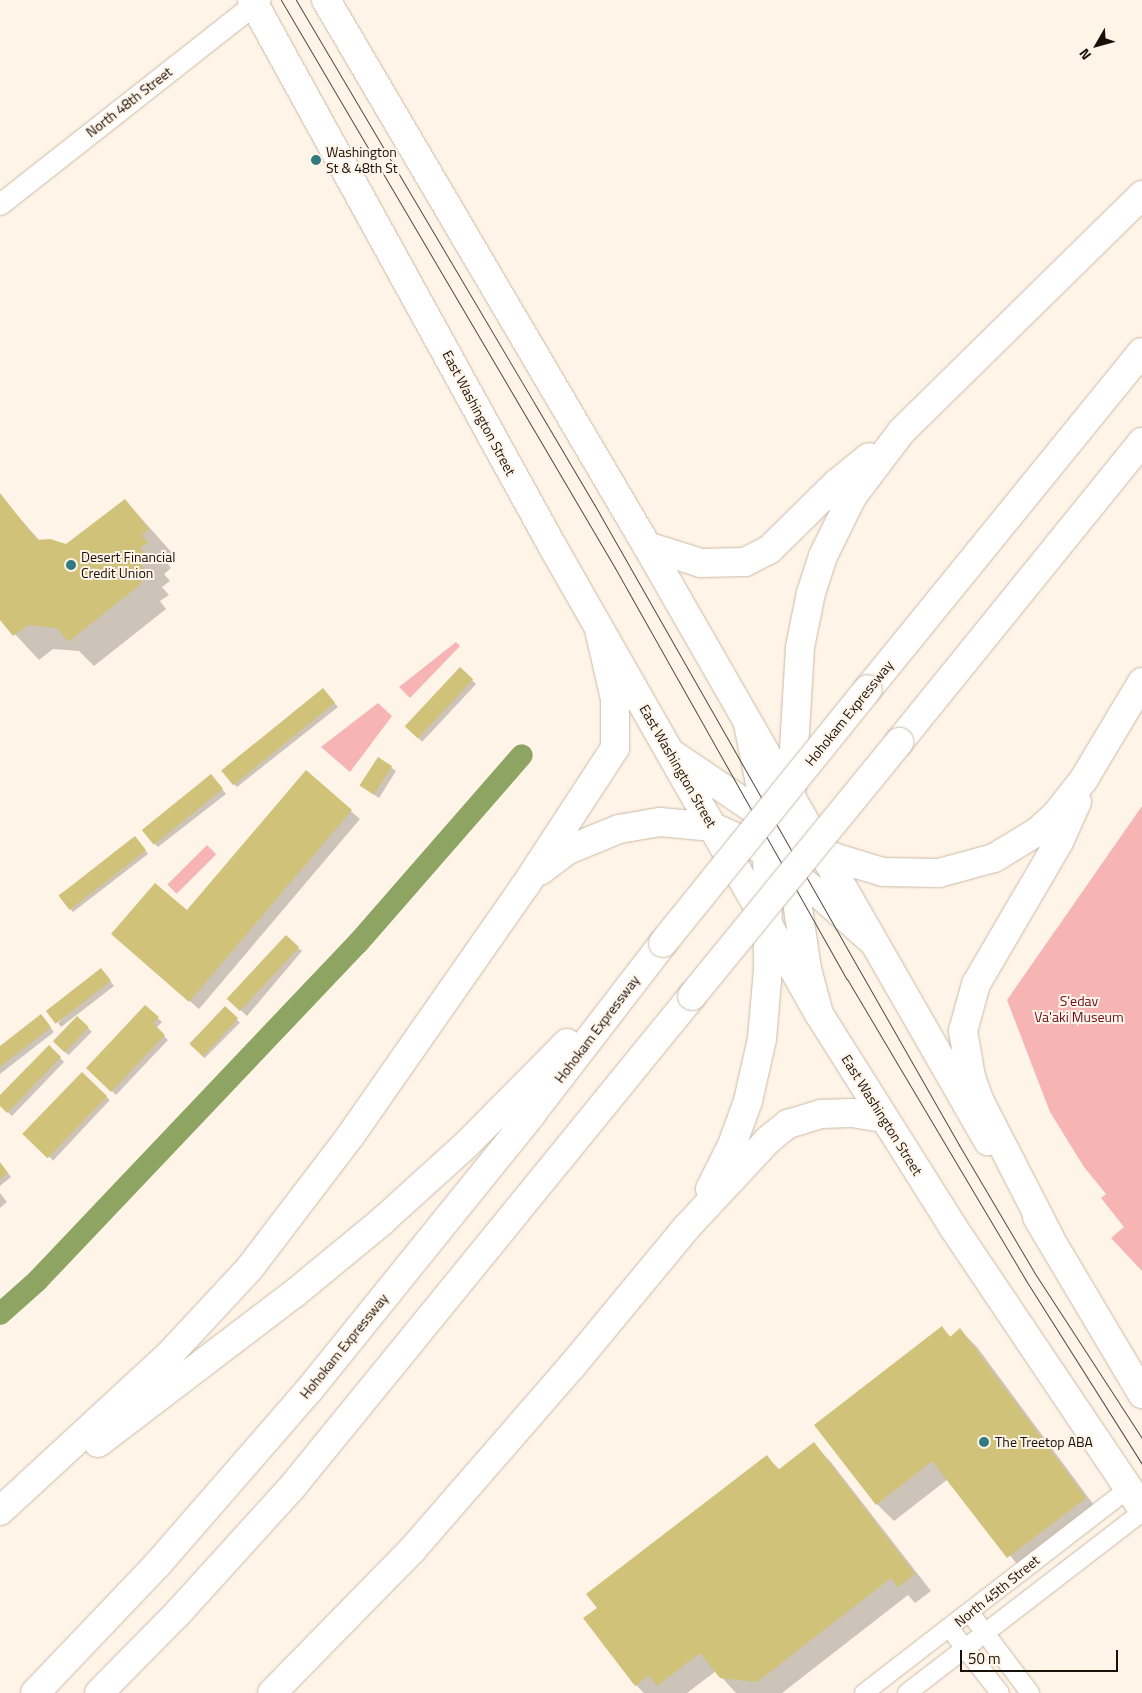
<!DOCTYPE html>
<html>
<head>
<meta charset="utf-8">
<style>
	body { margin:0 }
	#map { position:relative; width:1142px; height:1693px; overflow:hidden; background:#fff4e8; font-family:"Titillium Web",sans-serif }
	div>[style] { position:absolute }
	.green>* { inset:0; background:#f6b4b4; transform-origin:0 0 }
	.shadow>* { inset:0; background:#0003; transform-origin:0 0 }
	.canal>* { height:22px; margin:-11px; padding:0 11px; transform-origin:11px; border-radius:11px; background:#8da462 }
	.building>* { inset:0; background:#d1c27a; transform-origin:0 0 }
	.roads { filter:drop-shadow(0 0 1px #cabaa6) drop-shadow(0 0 1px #cabaa6) }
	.minor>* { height:18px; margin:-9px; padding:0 9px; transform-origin:9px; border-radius:9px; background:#fff }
	.tertiary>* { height:21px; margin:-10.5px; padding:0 10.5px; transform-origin:10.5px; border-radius:10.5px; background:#fff }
	.primary>* { height:28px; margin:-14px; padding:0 14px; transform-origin:14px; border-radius:14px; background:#fff }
	.motorway>* { height:28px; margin:-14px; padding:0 14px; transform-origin:14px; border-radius:14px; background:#fff }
	.tram>* { height:1px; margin:-0.5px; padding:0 0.5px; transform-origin:0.5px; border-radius:0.5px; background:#534b43 }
	.bridges { filter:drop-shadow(0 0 1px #cabaa6) drop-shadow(0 0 1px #cabaa6) }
	.motorway-bridge>* { height:28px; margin:-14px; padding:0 14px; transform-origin:14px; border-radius:14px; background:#fff }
	.dots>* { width:14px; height:14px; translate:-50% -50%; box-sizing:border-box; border:2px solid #fff4e8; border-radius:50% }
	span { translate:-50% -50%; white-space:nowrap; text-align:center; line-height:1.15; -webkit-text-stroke:4px #fff4e8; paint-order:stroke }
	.street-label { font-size:14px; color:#17110a }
	.poi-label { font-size:14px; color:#17110a }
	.left { translate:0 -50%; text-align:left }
	.park-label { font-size:14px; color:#6a0e1e }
	.north { position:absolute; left:1072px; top:20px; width:50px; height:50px; -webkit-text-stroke:4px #fff4e8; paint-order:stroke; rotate:232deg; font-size:14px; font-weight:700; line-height:20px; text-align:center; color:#17110a }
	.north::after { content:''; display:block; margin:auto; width:18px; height:22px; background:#17110a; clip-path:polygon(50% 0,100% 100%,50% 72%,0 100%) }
	.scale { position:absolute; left:960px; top:1650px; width:158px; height:22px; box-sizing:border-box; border:2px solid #17110a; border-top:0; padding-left:6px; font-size:15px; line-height:18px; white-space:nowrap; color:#17110a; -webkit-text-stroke:4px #fff4e8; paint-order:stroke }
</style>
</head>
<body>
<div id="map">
	<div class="green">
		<i style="clip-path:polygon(456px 642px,460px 646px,410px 698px,399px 687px)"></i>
		<i style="clip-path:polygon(378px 703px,392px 716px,350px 772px,321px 747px)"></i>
		<i style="clip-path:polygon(1142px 806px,1142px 1271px,1111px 1238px,1124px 1227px,1101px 1198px,1106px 1194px,1084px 1167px,1050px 1112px,1007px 1000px)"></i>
		<i style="left:207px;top:845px;width:13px;height:56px;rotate:45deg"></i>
	</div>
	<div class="shadow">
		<i style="clip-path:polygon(313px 152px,316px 156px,322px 166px,316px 163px)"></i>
		<i style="clip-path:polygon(0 496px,40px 541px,66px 545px,125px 500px,173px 554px,165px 560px,171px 568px,164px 574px,170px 581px,162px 587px,169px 595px,160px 601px,166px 609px,94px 666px,79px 651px,53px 649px,39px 660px,0 618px)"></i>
		<i style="left:460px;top:669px;width:22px;height:79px;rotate:43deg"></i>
		<i style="clip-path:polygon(327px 694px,338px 707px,237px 787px,233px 783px)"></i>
		<i style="clip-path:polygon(379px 759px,396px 771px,379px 798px,366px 789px)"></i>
		<i style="clip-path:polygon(306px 772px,360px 819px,199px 1009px,112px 934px,187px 912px)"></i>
		<i style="clip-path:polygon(215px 780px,226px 794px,158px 847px,154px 843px)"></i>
		<i style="clip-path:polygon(138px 841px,148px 854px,73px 912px,59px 895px)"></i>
		<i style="clip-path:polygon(298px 948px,302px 951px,247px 1016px,235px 1005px)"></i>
		<i style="clip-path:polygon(105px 974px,114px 986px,61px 1027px,58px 1023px)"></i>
		<i style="clip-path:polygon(146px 1007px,162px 1022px,156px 1028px,168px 1040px,116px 1095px,87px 1068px)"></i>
		<i style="left:225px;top:1008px;width:21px;height:50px;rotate:45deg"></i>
		<i style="left:77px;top:1017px;width:21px;height:33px;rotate:45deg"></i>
		<i style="clip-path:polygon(44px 1020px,54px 1032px,0 1074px,0 1047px)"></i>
		<i style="clip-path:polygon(49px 1046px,64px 1062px,12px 1116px,0 1105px,0 1097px)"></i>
		<i style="left:82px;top:1074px;width:38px;height:83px;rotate:43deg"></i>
		<i style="clip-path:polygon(0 1163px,11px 1177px,0 1186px)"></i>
		<i style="clip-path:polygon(0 1193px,7px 1202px,0 1208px)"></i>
		<i style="clip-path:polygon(941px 1328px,951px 1337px,960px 1330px,977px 1347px,1102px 1516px,1025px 1574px,948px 1479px,894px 1521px,877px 1504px)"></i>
		<i style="clip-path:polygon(813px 1444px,830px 1461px,931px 1591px,915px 1603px,908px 1595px,782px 1693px,736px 1693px,716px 1671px,687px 1693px,644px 1693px,636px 1685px,598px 1608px,767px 1457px,780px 1470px)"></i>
	</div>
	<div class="canal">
		<i style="left:0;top:1314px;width:50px;rotate:-41.7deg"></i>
		<i style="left:37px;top:1281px;width:466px;rotate:-46.5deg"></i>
		<i style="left:358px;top:943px;width:249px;rotate:-48.9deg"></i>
	</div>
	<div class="building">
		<i style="clip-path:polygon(0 493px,37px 540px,50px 539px,66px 544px,125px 499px,149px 529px,142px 535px,148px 543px,140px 548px,146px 556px,138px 561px,145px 570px,137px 576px,142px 583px,68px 642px,57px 628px,28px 625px,13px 636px,0 620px)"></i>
		<i style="left:460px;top:667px;width:18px;height:81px;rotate:43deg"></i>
		<i style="left:323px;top:688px;width:19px;height:131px;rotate:51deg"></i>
		<i style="left:378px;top:757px;width:17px;height:34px;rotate:33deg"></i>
		<i style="clip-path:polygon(306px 770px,352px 810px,189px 1002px,111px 934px,155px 883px,187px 910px)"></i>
		<i style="left:211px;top:774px;width:19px;height:89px;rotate:51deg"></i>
		<i style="left:135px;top:836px;width:18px;height:97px;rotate:52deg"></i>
		<i style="left:286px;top:935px;width:18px;height:87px;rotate:43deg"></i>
		<i style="left:101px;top:968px;width:16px;height:70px;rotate:52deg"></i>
		<i style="clip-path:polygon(145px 1005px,159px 1017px,153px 1023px,165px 1035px,111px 1092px,86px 1068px)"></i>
		<i style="left:225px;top:1006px;width:18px;height:52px;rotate:43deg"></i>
		<i style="clip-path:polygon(41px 1014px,51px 1027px,0 1067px,0 1046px)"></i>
		<i style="left:77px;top:1016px;width:16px;height:35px;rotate:43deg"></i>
		<i style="clip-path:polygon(49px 1045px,61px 1057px,7px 1113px,0 1106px,0 1095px)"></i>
		<i style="left:82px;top:1072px;width:35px;height:86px;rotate:44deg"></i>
		<i style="clip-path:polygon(0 1162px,8px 1173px,0 1179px)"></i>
		<i style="clip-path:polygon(942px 1326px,950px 1337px,960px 1328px,1086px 1498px,1007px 1558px,932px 1461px,876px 1505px,814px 1425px)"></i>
		<i style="clip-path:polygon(814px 1442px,915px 1574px,898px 1587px,891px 1578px,757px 1682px,720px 1678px,700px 1653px,657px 1686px,649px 1675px,635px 1686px,583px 1618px,597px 1608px,586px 1594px,767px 1455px,778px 1470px)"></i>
	</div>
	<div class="roads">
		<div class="minor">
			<i style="left:970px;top:1613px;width:100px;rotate:53.1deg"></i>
			<i style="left:950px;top:1629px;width:81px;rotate:52deg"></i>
			<i style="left:864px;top:1693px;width:335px;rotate:-37.7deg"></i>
			<i style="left:907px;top:1693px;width:297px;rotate:-37.6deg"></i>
		</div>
		<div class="tertiary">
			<i style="left:0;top:204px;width:330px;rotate:-38.2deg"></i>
		</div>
		<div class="primary">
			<i style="left:252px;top:0;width:627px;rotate:61.19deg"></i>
			<i style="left:554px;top:549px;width:535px;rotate:60.32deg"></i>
			<i style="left:819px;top:1014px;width:252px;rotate:57.8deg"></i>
			<i style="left:953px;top:1227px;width:339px;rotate:56.1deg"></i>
			<i style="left:326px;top:0;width:633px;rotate:59.55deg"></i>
			<i style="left:647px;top:546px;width:686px;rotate:60.18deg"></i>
			<i style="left:1037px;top:1217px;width:206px;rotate:59.3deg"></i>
		</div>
		<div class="motorway">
			<i style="left:647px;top:546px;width:57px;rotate:17.5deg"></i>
			<i style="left:701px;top:563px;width:44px;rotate:-1.3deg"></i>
			<i style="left:745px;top:562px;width:28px;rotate:-27deg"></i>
			<i style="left:770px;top:549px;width:94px;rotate:-44.6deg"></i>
			<i style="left:837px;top:483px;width:41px;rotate:-39.1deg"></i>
			<i style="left:868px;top:689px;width:434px;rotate:-50.9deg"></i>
			<i style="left:899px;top:742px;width:386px;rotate:-51deg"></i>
			<i style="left:671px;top:753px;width:116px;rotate:34.1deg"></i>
			<i style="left:767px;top:818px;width:77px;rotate:30.6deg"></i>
			<i style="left:833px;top:857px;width:52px;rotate:16.7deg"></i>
			<i style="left:883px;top:872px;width:56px;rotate:1deg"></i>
			<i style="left:939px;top:873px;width:57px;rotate:-15.3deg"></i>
			<i style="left:994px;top:858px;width:50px;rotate:-31.2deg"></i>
			<i style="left:1037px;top:832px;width:24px;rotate:-42deg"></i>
			<i style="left:1055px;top:816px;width:47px;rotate:-51.9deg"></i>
			<i style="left:1084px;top:779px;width:113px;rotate:-59.1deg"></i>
			<i style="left:540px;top:871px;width:35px;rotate:-37deg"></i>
			<i style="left:568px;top:850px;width:55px;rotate:-22.4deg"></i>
			<i style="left:619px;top:829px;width:42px;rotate:-9.7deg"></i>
			<i style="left:660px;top:822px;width:53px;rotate:5.4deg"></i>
			<i style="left:713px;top:827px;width:47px;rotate:23.8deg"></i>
			<i style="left:756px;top:846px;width:81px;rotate:37.4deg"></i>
			<i style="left:820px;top:895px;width:67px;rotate:41.3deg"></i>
			<i style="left:819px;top:1014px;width:47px;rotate:-104.9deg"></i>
			<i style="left:807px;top:969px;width:96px;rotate:-98.4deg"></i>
			<i style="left:793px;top:874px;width:75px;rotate:-91.5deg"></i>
			<i style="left:791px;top:799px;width:152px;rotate:-86.6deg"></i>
			<i style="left:800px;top:647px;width:55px;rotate:-78.5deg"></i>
			<i style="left:811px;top:593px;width:39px;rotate:-72deg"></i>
			<i style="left:823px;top:556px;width:66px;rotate:-63.8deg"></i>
			<i style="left:852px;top:497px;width:83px;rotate:-52.9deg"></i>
			<i style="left:902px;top:431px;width:337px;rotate:-44.5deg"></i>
			<i style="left:710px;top:1189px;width:49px;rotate:-63.4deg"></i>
			<i style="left:732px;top:1145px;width:47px;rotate:-70deg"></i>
			<i style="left:748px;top:1101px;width:64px;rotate:-77.3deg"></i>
			<i style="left:762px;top:1039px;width:70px;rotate:-85.1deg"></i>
			<i style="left:768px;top:969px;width:151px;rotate:-90.4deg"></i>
			<i style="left:767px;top:818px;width:96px;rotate:-101.4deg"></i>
			<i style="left:1050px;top:1238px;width:153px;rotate:-117.2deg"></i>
			<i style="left:980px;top:1102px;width:27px;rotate:-110deg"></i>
			<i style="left:971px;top:1077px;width:47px;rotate:-99.9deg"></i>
			<i style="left:963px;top:1031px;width:49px;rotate:-74.5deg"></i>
			<i style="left:976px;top:984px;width:164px;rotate:-59.7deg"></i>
			<i style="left:1059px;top:842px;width:44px;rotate:-65.8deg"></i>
			<i style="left:98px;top:1443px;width:248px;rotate:-37.3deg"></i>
			<i style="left:295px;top:1293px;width:112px;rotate:-39.5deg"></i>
			<i style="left:381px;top:1222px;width:116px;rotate:-42.2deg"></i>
			<i style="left:467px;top:1144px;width:142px;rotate:-45.3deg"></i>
			<i style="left:0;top:1511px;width:231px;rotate:-42.7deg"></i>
			<i style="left:170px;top:1354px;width:116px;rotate:-47.1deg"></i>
			<i style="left:249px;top:1269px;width:168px;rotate:-52.7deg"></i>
			<i style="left:351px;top:1135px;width:304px;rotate:-55.1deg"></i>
			<i style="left:525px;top:886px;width:165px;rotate:-56.9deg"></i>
			<i style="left:615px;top:748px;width:49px;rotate:-90deg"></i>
			<i style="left:615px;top:699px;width:72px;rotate:-102.9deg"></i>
			<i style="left:35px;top:1693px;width:177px;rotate:-46.4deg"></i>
			<i style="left:157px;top:1565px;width:233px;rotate:-49deg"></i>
			<i style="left:310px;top:1389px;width:351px;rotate:-51.1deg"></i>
			<i style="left:530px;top:1116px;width:218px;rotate:-52.4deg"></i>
			<i style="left:99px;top:1693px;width:111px;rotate:-45.4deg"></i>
			<i style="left:177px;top:1614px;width:173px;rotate:-47.8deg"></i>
			<i style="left:293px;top:1486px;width:632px;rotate:-50.84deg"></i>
			<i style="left:272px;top:1693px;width:200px;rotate:-45.6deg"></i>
			<i style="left:412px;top:1550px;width:244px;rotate:-49deg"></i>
			<i style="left:572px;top:1366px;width:179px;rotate:-50.4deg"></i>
			<i style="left:686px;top:1228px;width:120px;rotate:-47deg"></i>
			<i style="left:768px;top:1140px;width:26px;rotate:-39deg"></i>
			<i style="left:788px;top:1124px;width:34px;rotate:-17deg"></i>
			<i style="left:821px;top:1114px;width:31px;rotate:-2deg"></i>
			<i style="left:852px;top:1113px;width:31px;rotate:9deg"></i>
		</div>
	</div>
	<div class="tram">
		<i style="left:281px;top:0;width:659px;rotate:59.54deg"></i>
		<i style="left:615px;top:568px;width:472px;rotate:60.6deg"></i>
		<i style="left:847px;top:979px;width:349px;rotate:59.3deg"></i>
		<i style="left:1025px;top:1279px;width:219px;rotate:57.7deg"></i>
		<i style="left:296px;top:0;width:586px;rotate:59.41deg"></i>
		<i style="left:594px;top:504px;width:738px;rotate:60.34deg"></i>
		<i style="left:959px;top:1145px;width:147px;rotate:59.4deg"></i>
		<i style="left:1034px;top:1272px;width:198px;rotate:57deg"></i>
	</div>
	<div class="bridges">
		<div class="motorway-bridge">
			<i style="left:663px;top:943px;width:326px;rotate:-51.1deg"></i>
			<i style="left:692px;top:996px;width:328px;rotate:-50.8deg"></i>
		</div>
	</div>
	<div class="dots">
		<i style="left:316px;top:160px;background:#317a80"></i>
		<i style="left:71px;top:565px;background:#317a80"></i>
		<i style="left:984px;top:1442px;background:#317a80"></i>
	</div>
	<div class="street-label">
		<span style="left:129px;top:102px;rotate:-38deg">North 48th Street</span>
		<span style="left:479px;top:413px;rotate:62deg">East Washington Street</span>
		<span style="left:849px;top:713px;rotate:-51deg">Hohokam Expressway</span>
		<span style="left:678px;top:766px;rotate:60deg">East Washington Street</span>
		<span style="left:597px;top:1029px;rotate:-53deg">Hohokam Expressway</span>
		<span style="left:882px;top:1115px;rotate:58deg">East Washington Street</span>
		<span style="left:344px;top:1346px;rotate:-51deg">Hohokam Expressway</span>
		<span style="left:997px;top:1591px;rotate:-39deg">North 45th Street</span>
	</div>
	<div class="poi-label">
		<span class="left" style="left:326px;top:160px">Washington<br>St &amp; 48th St</span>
		<span class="left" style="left:81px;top:565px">Desert Financial<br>Credit Union</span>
		<span class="left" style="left:995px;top:1442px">The Treetop ABA</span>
	</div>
	<div class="park-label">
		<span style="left:1079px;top:1009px">S'edav<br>Va'aki Museum</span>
	</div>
	<div class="north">N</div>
	<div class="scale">50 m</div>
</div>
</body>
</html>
